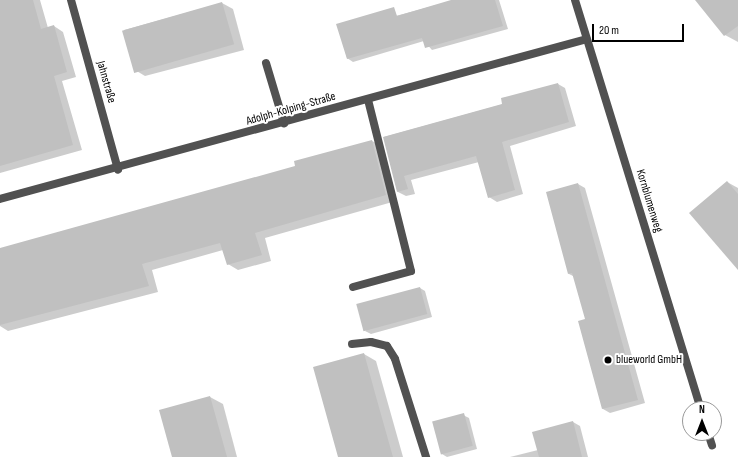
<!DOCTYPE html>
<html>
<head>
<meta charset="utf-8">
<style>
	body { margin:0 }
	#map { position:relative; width:738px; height:457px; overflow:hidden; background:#fff; font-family:"Sofia Sans Condensed",sans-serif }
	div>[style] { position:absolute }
	.shadow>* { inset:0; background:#0003 }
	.building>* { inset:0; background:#c0c0c0; transform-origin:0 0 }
	.service>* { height:8px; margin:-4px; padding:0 4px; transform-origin:4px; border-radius:4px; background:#515151 }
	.minor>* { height:8px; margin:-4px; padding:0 4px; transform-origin:4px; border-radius:4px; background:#515151 }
	.dots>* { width:11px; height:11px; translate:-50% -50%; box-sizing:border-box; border:2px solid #fff; border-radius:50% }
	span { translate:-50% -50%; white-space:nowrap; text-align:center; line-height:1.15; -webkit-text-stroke:4px #fff; paint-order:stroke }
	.street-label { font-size:12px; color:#000 }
	.poi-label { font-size:12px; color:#000 }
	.left { translate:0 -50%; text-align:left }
	.north { position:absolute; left:682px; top:401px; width:40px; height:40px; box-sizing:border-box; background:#fff; border:1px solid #999; border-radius:50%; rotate:0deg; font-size:11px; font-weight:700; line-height:16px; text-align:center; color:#000 }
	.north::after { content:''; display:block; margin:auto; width:14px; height:18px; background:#000; clip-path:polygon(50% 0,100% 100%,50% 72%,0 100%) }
	.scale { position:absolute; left:592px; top:24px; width:92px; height:18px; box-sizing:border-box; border:2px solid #000; border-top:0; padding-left:5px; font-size:12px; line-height:14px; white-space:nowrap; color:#000; -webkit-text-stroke:3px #fff; paint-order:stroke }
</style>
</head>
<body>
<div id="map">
	<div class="shadow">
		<i style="clip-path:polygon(0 0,40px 0,48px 28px,54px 26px,63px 32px,76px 77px,62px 81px,82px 150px,0 173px)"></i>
		<i style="clip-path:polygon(455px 0,499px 0,508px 29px,432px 50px,424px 41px,353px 62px,347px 58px,340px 31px)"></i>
		<i style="clip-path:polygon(697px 0,738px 0,738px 42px,725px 35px)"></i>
		<i style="clip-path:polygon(222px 3px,233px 9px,244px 50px,145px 76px,135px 70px,124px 30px)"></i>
		<i style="clip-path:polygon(558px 84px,565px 88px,576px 126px,510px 146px,523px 194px,497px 202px,489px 197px,479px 162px,411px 180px,415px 194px,406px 196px,398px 192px,384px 137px,504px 104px)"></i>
		<i style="clip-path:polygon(372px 141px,382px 146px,396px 201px,265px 238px,271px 261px,238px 270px,228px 264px,223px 250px,152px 270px,158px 292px,8px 331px,0 326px,0 249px,296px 167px)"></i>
		<i style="clip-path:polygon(727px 182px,738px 188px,738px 269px)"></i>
		<i style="clip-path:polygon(578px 184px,585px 188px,645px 403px,610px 413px,603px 409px,586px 319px,575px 277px,569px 274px)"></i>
		<i style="clip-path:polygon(420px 288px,425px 291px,432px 317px,371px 334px,365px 331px)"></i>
		<i style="clip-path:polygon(364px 354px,376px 361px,403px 457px,339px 457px)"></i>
		<i style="clip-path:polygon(210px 397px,223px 404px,237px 457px,173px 457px)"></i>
		<i style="clip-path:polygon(463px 415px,469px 418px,477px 449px,447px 457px,442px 454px)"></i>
		<i style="clip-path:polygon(573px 422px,580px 426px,588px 457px,510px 457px,538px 450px)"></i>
	</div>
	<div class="building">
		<i style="clip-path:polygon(0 0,33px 0,41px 29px,54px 25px,67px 72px,54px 76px,73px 145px,0 166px)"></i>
		<i style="clip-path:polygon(451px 0,495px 0,503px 26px,425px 48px,422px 38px,347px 59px,336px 24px,394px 7px,397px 16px)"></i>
		<i style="clip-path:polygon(695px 0,738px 0,738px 26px,724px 36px)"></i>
		<i style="left:222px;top:2px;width:44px;height:104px;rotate:74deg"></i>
		<i style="clip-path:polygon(558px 83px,569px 122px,502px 142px,515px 190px,488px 198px,476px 156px,404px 176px,408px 189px,397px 192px,383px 137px,502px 104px,501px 98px)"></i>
		<i style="clip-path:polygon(372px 140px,386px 195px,255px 233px,262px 255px,227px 265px,220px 243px,142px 264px,149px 286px,0 325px,0 248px,295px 166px,294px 161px)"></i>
		<i style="clip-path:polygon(727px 181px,738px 194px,738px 270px,689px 213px)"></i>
		<i style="clip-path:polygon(578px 183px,638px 400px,602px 409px,578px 321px,585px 319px,572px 273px,568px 274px,546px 192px)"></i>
		<i style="left:420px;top:287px;width:28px;height:66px;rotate:75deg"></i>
		<i style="clip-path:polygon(364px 353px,375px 393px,393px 457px,338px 457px,313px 367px)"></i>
		<i style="clip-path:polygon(210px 396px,227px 457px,172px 457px,159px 410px)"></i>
		<i style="left:464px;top:413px;width:34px;height:33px;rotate:75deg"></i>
		<i style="clip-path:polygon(573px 421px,582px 457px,539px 457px,532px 432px)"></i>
	</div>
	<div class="service">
		<i style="left:266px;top:63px;width:63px;rotate:73.3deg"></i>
		<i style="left:353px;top:287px;width:60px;rotate:-15.4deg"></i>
		<i style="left:411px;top:271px;width:176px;rotate:-104.1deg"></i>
		<i style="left:352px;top:344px;width:19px;rotate:-6deg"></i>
		<i style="left:371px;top:342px;width:16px;rotate:14deg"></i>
		<i style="left:387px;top:346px;width:15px;rotate:58deg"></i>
		<i style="left:395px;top:359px;width:103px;rotate:72.4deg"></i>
	</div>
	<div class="minor">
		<i style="left:71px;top:0;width:176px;rotate:74.5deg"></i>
		<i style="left:575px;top:0;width:428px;rotate:72.9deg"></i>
		<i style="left:0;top:199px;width:608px;rotate:-15.25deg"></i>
		<i style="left:708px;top:433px;width:13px;rotate:72deg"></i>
	</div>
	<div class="dots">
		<i style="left:608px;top:360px;background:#000"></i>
	</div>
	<div class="street-label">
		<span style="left:106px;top:82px;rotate:74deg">Jahnstraße</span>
		<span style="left:291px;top:109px;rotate:-16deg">Adolph-Kolping-Straße</span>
		<span style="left:649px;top:201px;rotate:73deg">Kornblumenweg</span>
	</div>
	<div class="poi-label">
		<span class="left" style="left:616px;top:360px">blueworld GmbH</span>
	</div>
	<div class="north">N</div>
	<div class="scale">20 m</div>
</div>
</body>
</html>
